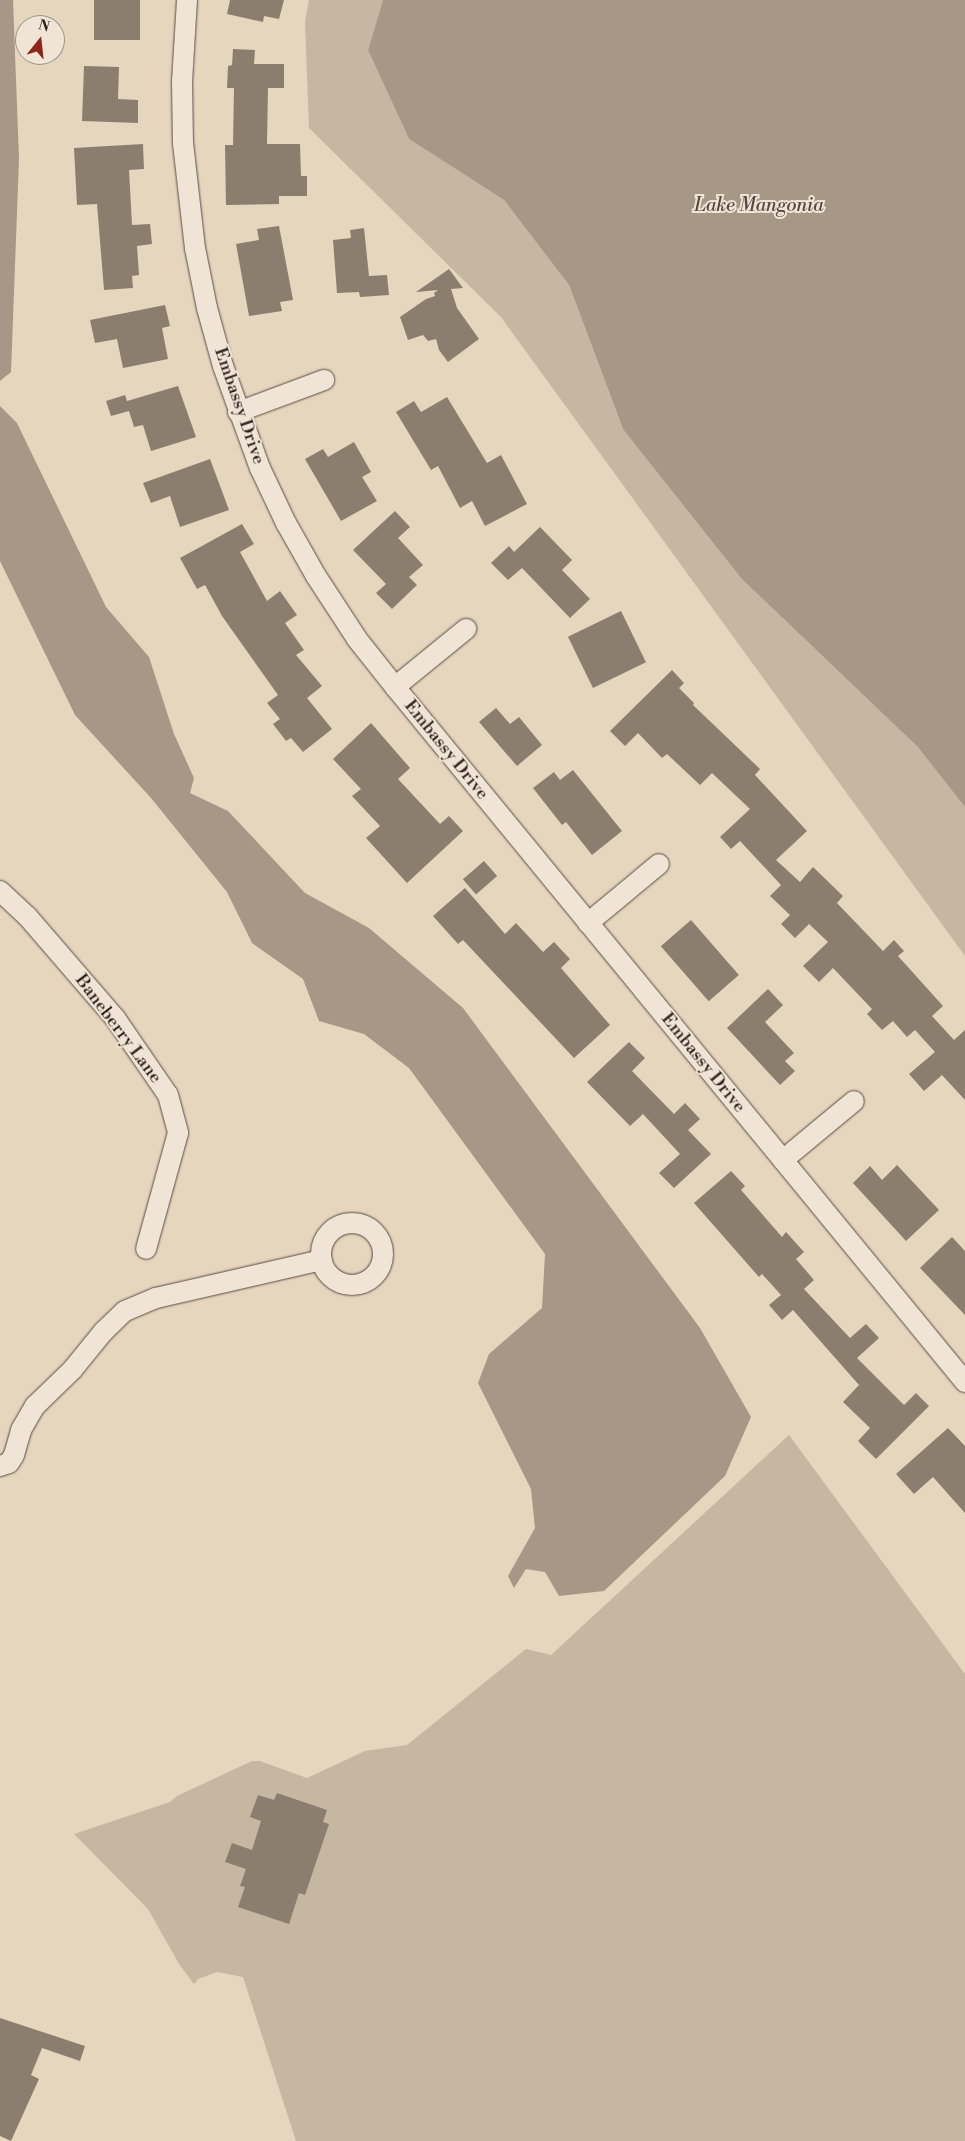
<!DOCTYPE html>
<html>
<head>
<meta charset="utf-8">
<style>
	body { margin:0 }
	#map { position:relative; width:965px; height:2141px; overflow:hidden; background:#e6d6be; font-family:"Libre Bodoni",serif }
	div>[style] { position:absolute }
	.green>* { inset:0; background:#c6b7a2 }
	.water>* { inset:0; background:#a69786 }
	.building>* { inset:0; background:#8c7e6f; transform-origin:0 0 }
	.roads { filter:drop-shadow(0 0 1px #5a4c43) drop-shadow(0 0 1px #5a4c43) }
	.minor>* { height:20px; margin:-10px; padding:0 10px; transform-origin:10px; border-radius:10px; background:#efe4d5 }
	.minor>.ring { margin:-10px; padding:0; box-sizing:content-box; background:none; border:20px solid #efe4d5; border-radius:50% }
	span { translate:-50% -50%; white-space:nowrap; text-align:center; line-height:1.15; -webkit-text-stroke:4px #efe4d5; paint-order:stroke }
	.street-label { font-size:18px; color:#2b1e1a }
	.water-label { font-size:19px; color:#564840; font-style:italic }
	.north { position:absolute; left:15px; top:15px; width:50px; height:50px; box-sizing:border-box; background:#efe4d5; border:1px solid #a1958a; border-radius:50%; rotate:16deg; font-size:14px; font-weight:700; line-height:20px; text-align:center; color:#2b1e1a }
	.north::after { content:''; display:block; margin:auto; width:18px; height:22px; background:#8f2418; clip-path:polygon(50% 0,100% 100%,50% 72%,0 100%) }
</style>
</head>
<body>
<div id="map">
	<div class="green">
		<i style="clip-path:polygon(309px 0,383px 0,368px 50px,409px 139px,504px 200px,569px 285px,623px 429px,917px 746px,965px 807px,965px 956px,501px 317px,309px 128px,305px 22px)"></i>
		<i style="clip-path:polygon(789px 1435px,965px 1674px,965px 2141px,296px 2141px,243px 1977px,217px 1972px,198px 1979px,194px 1984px,179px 1964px,148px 1909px,74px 1834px,170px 1802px,177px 1796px,252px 1761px,260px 1761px,307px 1778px,365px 1751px,407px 1745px,526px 1649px,551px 1655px)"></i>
	</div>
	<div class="water">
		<i style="clip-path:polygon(0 0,13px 0,19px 159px,11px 372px,0 381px)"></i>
		<i style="clip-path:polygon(383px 0,965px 0,965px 807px,917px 746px,742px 579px,623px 429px,569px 285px,504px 200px,409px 139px,368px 50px)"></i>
		<i style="clip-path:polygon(0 406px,17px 423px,106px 607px,149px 657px,174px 734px,194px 778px,190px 793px,228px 811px,305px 893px,369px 928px,463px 1008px,700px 1328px,751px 1417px,725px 1476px,604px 1591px,559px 1596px,545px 1572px,526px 1569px,514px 1588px,508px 1576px,535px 1528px,531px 1489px,478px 1383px,489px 1354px,542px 1308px,545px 1254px,409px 1068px,364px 1034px,319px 1021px,303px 979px,252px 943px,227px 892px,151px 798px,75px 715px,0 561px)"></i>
	</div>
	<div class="building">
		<i style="left:94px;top:0;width:46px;height:40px"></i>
		<i style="clip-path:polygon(230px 0,284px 0,279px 19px,264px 16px,263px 22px,227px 14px)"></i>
		<i style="clip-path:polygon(233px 49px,255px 50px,254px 64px,284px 64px,284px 88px,268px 88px,267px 144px,300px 144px,301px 176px,307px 176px,307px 196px,279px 196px,279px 204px,226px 205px,225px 145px,233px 145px,234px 88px,227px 88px,228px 66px,232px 65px)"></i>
		<i style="clip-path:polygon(84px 66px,119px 67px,118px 99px,138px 100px,138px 123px,82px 121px)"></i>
		<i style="clip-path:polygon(143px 144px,144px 169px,129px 170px,132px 225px,150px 224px,152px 244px,137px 246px,139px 275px,132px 276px,133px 288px,104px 290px,97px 204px,77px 205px,74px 148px)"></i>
		<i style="clip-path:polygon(279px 226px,293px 300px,280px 302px,282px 311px,249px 316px,236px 244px,259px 240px,257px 229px)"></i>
		<i style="clip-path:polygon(364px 228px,369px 276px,387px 275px,389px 295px,360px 297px,359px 292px,337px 293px,333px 240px,351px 238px,350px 230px)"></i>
		<i style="clip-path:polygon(449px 269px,463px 288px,451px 289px,457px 308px,479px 339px,448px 362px,439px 350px,436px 339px,428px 341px,423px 335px,408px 340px,400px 317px,426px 299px,435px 296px,434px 293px,438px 290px,416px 292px)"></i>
		<i style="clip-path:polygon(165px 305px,170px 326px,162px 328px,168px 359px,123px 368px,117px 339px,95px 343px,90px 320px)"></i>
		<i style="clip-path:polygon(178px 386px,196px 437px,151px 451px,143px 425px,134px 427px,129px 411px,111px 416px,106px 401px,125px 395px,127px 401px)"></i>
		<i style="clip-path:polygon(447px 397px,487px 463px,501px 455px,527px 504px,485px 526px,472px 501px,460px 508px,438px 466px,431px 470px,396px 412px,414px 401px,421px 412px)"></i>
		<i style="clip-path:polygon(354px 442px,371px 472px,362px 477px,377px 501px,341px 521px,305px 459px,323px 449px,328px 457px)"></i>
		<i style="clip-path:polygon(210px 459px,229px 510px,180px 527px,170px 496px,151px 503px,143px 483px)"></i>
		<i style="clip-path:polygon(395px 511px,410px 527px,398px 538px,423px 565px,409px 577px,417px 585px,392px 609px,376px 593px,386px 584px,353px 550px)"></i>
		<i style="clip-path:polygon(242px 524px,254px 544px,240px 552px,267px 601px,280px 591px,297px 615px,285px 623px,304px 650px,296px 655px,322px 686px,307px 698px,332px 729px,303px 752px,291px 738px,286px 741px,273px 724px,280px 719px,267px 703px,278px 695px,222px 616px,205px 585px,197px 589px,180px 558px)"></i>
		<i style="clip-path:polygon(540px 527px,572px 560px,562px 570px,590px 599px,570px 618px,522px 568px,508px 580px,491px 563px,509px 546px,514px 552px)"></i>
		<i style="left:621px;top:611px;width:57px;height:59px;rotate:64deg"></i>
		<i style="clip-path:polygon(672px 670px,684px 683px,679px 688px,694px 703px,693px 705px,760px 769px,755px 775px,807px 831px,776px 860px,800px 882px,813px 867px,843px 896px,837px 903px,883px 951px,894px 940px,904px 951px,898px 956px,943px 1006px,932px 1016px,954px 1040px,965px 1030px,965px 1100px,942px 1075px,924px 1091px,909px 1074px,935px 1052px,915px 1030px,907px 1037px,893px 1021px,882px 1030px,867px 1014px,872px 1009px,833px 968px,819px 982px,803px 966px,828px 942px,809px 924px,795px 938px,781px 924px,790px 915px,770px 896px,781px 885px,740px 841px,731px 849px,720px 837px,750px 809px,712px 773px,700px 785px,667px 754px,662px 758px,638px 733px,625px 746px,610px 731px)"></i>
		<i style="clip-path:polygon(496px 708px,510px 724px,519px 717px,542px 745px,517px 766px,479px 722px)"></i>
		<i style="clip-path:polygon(371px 723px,410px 768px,398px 779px,440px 824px,449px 816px,463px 831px,407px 883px,366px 838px,380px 826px,352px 796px,361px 789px,333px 759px)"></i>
		<i style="clip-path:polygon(573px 770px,622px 831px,592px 855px,566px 822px,562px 825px,533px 788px,554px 772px,560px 780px)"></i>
		<i style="left:484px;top:861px;width:20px;height:28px;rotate:49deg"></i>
		<i style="clip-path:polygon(465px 888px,505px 934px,516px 923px,543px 952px,554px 942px,570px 959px,561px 968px,610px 1025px,574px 1058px,463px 940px,458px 944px,433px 916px)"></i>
		<i style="left:691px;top:920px;width:73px;height:40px;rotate:49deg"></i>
		<i style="clip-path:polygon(768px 989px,783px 1005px,765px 1022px,794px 1053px,785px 1061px,795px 1071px,780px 1085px,727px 1028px)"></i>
		<i style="clip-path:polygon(629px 1042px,645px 1058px,632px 1071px,674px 1114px,685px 1103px,700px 1119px,688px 1130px,711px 1154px,674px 1188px,659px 1173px,680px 1154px,643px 1114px,630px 1126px,587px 1082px)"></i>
		<i style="clip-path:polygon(897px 1165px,939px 1210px,906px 1241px,853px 1183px,870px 1166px,882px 1180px)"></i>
		<i style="clip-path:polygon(731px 1171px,745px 1186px,741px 1190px,782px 1237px,786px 1232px,804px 1252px,796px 1259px,814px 1280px,804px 1289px,850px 1338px,866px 1324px,879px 1338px,857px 1358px,904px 1405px,916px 1393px,929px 1406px,876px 1459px,858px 1441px,870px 1428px,843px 1402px,859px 1385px,793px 1310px,782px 1320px,769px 1305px,781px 1295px,762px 1274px,759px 1277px,694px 1203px)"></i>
		<i style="clip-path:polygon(952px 1237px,965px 1251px,965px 1315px,920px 1268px)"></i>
		<i style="clip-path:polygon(948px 1428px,965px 1446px,965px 1513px,933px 1477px,914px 1494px,896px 1474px)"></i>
		<i style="clip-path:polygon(277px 1793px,327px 1810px,323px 1822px,329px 1824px,305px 1895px,299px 1893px,289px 1924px,238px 1907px,245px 1887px,240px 1886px,246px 1869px,225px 1862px,232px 1843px,252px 1850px,261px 1821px,250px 1817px,258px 1795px,274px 1800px)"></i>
		<i style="clip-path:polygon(0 2018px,85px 2046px,80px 2061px,42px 2048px,31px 2075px,39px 2079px,11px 2141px,0 2136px)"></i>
	</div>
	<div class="roads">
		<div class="minor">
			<i style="left:187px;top:0;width:82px;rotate:93.5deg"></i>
			<i style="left:182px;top:82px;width:61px;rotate:89.1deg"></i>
			<i style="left:183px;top:143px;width:106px;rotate:83.5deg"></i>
			<i style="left:195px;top:248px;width:61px;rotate:78.7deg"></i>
			<i style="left:207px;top:308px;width:60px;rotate:74.6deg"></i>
			<i style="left:223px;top:366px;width:109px;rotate:70.1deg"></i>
			<i style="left:260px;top:468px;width:61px;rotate:64.7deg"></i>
			<i style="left:286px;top:523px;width:61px;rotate:60.5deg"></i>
			<i style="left:316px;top:576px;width:75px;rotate:56.9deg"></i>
			<i style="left:357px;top:639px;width:61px;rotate:51.6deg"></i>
			<i style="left:395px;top:687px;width:899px;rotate:50.64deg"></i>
			<i style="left:238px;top:412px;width:92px;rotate:-20.4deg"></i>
			<i style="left:395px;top:687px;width:92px;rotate:-39.2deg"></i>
			<i style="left:0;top:891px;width:37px;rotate:43deg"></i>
			<i style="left:27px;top:916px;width:135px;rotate:49.2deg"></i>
			<i style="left:115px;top:1018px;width:93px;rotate:55.5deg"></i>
			<i style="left:168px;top:1095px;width:39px;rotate:75deg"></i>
			<i style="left:178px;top:1133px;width:120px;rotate:105.4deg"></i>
			<i style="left:588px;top:923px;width:92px;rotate:-39.7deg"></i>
			<i style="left:783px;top:1160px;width:92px;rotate:-39.7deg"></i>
			<i class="ring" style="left:321px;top:1223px;width:42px;height:42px"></i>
			<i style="left:0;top:1466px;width:9px;rotate:-18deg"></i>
			<i style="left:9px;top:1463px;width:9px;rotate:-58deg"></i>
			<i style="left:14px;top:1455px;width:26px;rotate:-74deg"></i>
			<i style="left:21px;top:1430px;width:28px;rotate:-60deg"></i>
			<i style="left:35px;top:1406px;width:53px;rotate:-44.2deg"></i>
			<i style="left:73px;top:1369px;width:48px;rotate:-51deg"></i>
			<i style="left:103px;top:1332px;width:30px;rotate:-44deg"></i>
			<i style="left:125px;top:1311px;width:34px;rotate:-23deg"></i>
			<i style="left:156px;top:1298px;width:170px;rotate:-12.9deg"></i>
		</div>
	</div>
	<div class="street-label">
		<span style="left:239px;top:406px;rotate:71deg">Embassy Drive</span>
		<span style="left:446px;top:750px;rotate:51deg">Embassy Drive</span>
		<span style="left:118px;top:1029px;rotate:53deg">Baneberry Lane</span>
		<span style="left:703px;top:1063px;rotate:51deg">Embassy Drive</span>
	</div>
	<div class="water-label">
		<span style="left:759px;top:206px">Lake Mangonia</span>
	</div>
	<div class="north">N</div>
</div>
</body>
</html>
